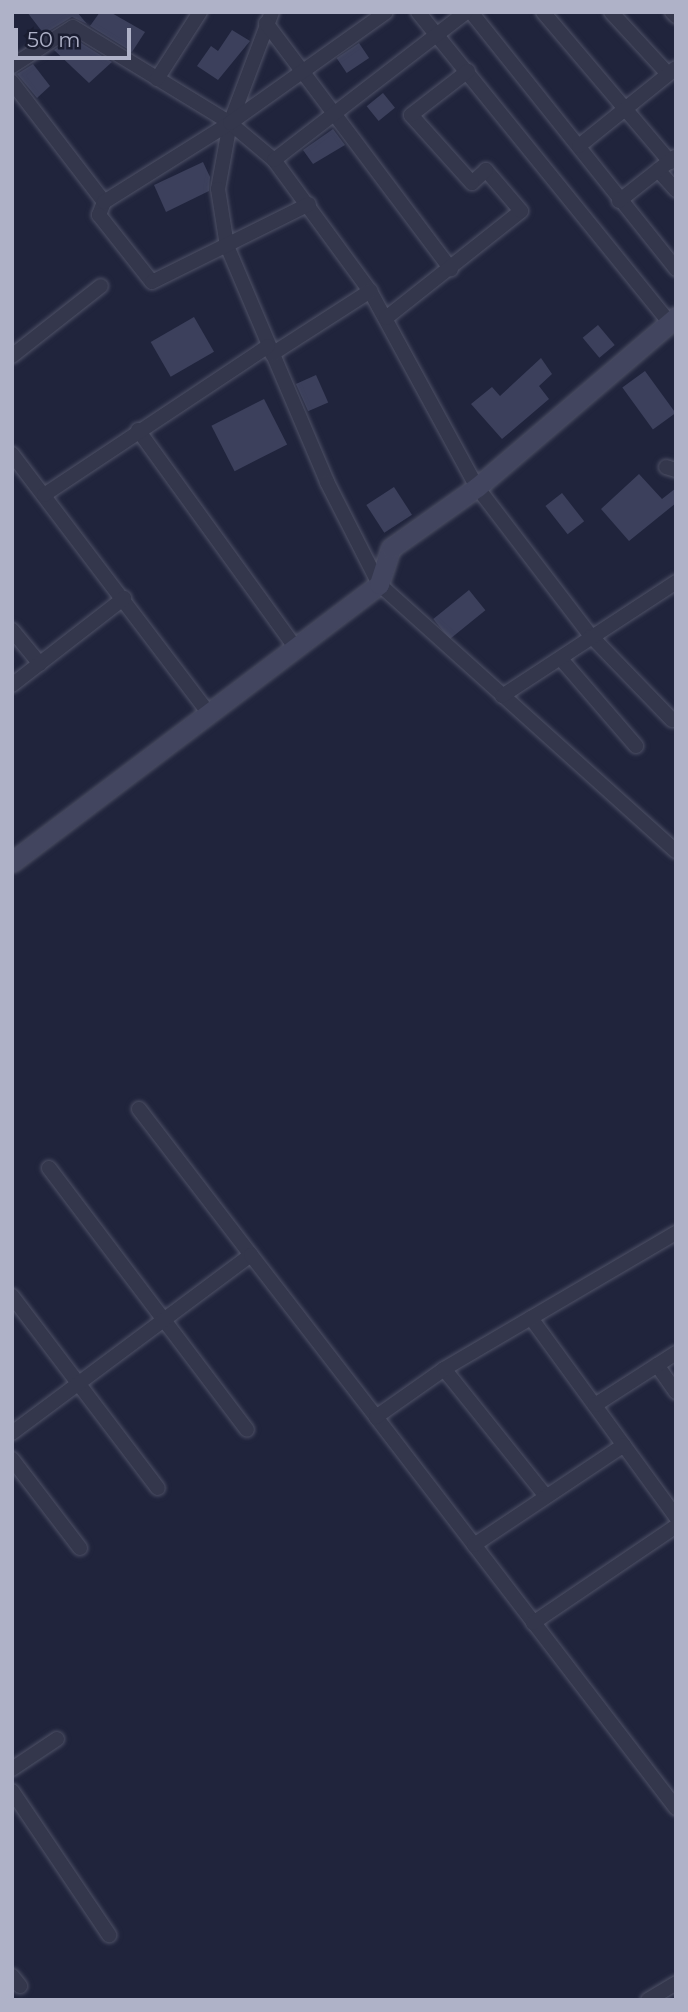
<!DOCTYPE html>
<html>
<head>
<meta charset="utf-8">
<style>
	body { margin:0 }
	#map { position:relative; width:688px; height:2012px; overflow:hidden; background:#20243c; font-family:Montserrat,sans-serif }
	div>[style] { position:absolute }
	.building>* { inset:0; background:#3c405c; transform-origin:0 0 }
	.roads { filter:drop-shadow(0 0 2px #4f5267) drop-shadow(0 0 2px #4f5267) }
	.minor>* { height:14px; margin:-7px; padding:0 7px; transform-origin:7px; border-radius:7px; background:#34374c }
	.secondary>* { height:19px; margin:-9.5px; padding:0 9.5px; transform-origin:9.5px; border-radius:9.5px; background:#42455f }
	span { translate:-50% -50%; white-space:nowrap; text-align:center; line-height:1.15; -webkit-text-stroke:6px #1a1d31; paint-order:stroke }
	.frame { position:absolute; inset:0; border:14px solid #afb2c8; pointer-events:none }
	.scale { position:absolute; left:14px; top:28px; width:117px; height:32px; box-sizing:border-box; border:4px solid #afb2c8; border-top:0; padding-left:9px; font-size:21px; line-height:24px; white-space:nowrap; color:#afb2c8; -webkit-text-stroke:5px #1a1d31; paint-order:stroke }
</style>
</head>
<body>
<div id="map">
	<div class="building">
		<i style="clip-path:polygon(27px 12px,77px 12px,87px 24px,72px 17px,44px 34px)"></i>
		<i style="clip-path:polygon(100px 12px,110px 12px,145px 32px,132px 52px,90px 26px)"></i>
		<i style="clip-path:polygon(232px 30px,250px 41px,218px 80px,197px 66px,211px 46px,218px 51px)"></i>
		<i style="clip-path:polygon(73px 38px,112px 62px,89px 83px,54px 50px)"></i>
		<i style="left:359px;top:43px;width:18px;height:27px;rotate:56deg"></i>
		<i style="clip-path:polygon(33px 64px,50px 86px,37px 98px,17px 74px)"></i>
		<i style="left:383px;top:93px;width:19px;height:21px;rotate:51deg"></i>
		<i style="clip-path:polygon(333px 129px,345px 145px,313px 164px,303px 150px)"></i>
		<i style="clip-path:polygon(203px 162px,210px 177px,209px 191px,166px 212px,154px 185px)"></i>
		<i style="left:194px;top:317px;width:40px;height:50px;rotate:60deg"></i>
		<i style="left:598px;top:325px;width:26px;height:20px;rotate:50deg"></i>
		<i style="clip-path:polygon(541px 358px,552px 374px,539px 386px,549px 399px,502px 439px,471px 404px,492px 387px,500px 396px)"></i>
		<i style="left:645px;top:371px;width:52px;height:28px;rotate:54deg"></i>
		<i style="left:316px;top:375px;width:30px;height:22px;rotate:66deg"></i>
		<i style="left:264px;top:399px;width:51px;height:59px;rotate:63deg"></i>
		<i style="clip-path:polygon(639px 474px,662px 499px,676px 488px,676px 503px,629px 541px,601px 509px)"></i>
		<i style="left:394px;top:487px;width:33px;height:33px;rotate:57deg"></i>
		<i style="left:562px;top:493px;width:36px;height:21px;rotate:52deg"></i>
		<i style="left:469px;top:590px;width:26px;height:46px;rotate:51deg"></i>
	</div>
	<div class="roads">
		<div class="minor">
			<i style="left:272px;top:12px;width:119px;rotate:110.7deg"></i>
			<i style="left:230px;top:123px;width:67px;rotate:100.3deg"></i>
			<i style="left:218px;top:189px;width:58px;rotate:81deg"></i>
			<i style="left:227px;top:246px;width:256px;rotate:67deg"></i>
			<i style="left:327px;top:482px;width:114px;rotate:63deg"></i>
			<i style="left:379px;top:584px;width:399px;rotate:42deg"></i>
			<i style="left:418px;top:12px;width:399px;rotate:51deg"></i>
			<i style="left:471px;top:12px;width:329px;rotate:51.4deg"></i>
			<i style="left:543px;top:12px;width:197px;rotate:49.7deg"></i>
			<i style="left:611px;top:12px;width:84px;rotate:47.4deg"></i>
			<i style="left:672px;top:12px;width:6px;rotate:45deg"></i>
			<i style="left:266px;top:23px;width:308px;rotate:53.1deg"></i>
			<i style="left:12px;top:66px;width:72px;rotate:-32.6deg"></i>
			<i style="left:73px;top:27px;width:184px;rotate:31.4deg"></i>
			<i style="left:230px;top:123px;width:57px;rotate:40.1deg"></i>
			<i style="left:274px;top:160px;width:162px;rotate:53.8deg"></i>
			<i style="left:370px;top:291px;width:223px;rotate:61.4deg"></i>
			<i style="left:477px;top:487px;width:188px;rotate:52.6deg"></i>
			<i style="left:591px;top:636px;width:117px;rotate:46deg"></i>
			<i style="left:157px;top:79px;width:80px;rotate:-57.3deg"></i>
			<i style="left:12px;top:82px;width:151px;rotate:52.5deg"></i>
			<i style="left:104px;top:202px;width:14px;rotate:111deg"></i>
			<i style="left:99px;top:215px;width:85px;rotate:51.7deg"></i>
			<i style="left:152px;top:282px;width:175px;rotate:-26.4deg"></i>
			<i style="left:579px;top:146px;width:124px;rotate:-38.8deg"></i>
			<i style="left:274px;top:160px;width:242px;rotate:-37.6deg"></i>
			<i style="left:658px;top:170px;width:27px;rotate:48deg"></i>
			<i style="left:619px;top:201px;width:71px;rotate:-38.2deg"></i>
			<i style="left:104px;top:202px;width:149px;rotate:-32.1deg"></i>
			<i style="left:230px;top:123px;width:191px;rotate:-35.4deg"></i>
			<i style="left:386px;top:318px;width:172px;rotate:-38.4deg"></i>
			<i style="left:521px;top:211px;width:54px;rotate:-130.5deg"></i>
			<i style="left:486px;top:170px;width:19px;rotate:137deg"></i>
			<i style="left:472px;top:183px;width:91px;rotate:-131.9deg"></i>
			<i style="left:411px;top:115px;width:72px;rotate:-37.7deg"></i>
			<i style="left:272px;top:354px;width:117px;rotate:-32.7deg"></i>
			<i style="left:12px;top:356px;width:113px;rotate:-38.2deg"></i>
			<i style="left:138px;top:430px;width:271px;rotate:54.1deg"></i>
			<i style="left:12px;top:454px;width:328px;rotate:52.8deg"></i>
			<i style="left:666px;top:467px;width:10px;rotate:17deg"></i>
			<i style="left:44px;top:495px;width:269px;rotate:-33.6deg"></i>
			<i style="left:12px;top:630px;width:44px;rotate:50.5deg"></i>
			<i style="left:561px;top:659px;width:115px;rotate:49.2deg"></i>
			<i style="left:12px;top:685px;width:142px;rotate:-37.8deg"></i>
			<i style="left:502px;top:696px;width:208px;rotate:-33.2deg"></i>
			<i style="left:139px;top:1109px;width:184px;rotate:52.5deg"></i>
			<i style="left:49px;top:1168px;width:328px;rotate:52.9deg"></i>
			<i style="left:12px;top:1296px;width:241px;rotate:52.8deg"></i>
			<i style="left:531px;top:1318px;width:246px;rotate:53.9deg"></i>
			<i style="left:657px;top:1365px;width:33px;rotate:55deg"></i>
			<i style="left:444px;top:1369px;width:161px;rotate:51.3deg"></i>
			<i style="left:595px;top:1405px;width:96px;rotate:-32.7deg"></i>
			<i style="left:376px;top:1417px;width:493px;rotate:52.5deg"></i>
			<i style="left:12px;top:1433px;width:298px;rotate:-36.7deg"></i>
			<i style="left:251px;top:1255px;width:205px;rotate:52.3deg"></i>
			<i style="left:376px;top:1417px;width:83px;rotate:-35.2deg"></i>
			<i style="left:444px;top:1369px;width:269px;rotate:-30.4deg"></i>
			<i style="left:12px;top:1459px;width:112px;rotate:52.6deg"></i>
			<i style="left:474px;top:1545px;width:180px;rotate:-33.7deg"></i>
			<i style="left:533px;top:1623px;width:173px;rotate:-34.1deg"></i>
			<i style="left:12px;top:1769px;width:54px;rotate:-33.7deg"></i>
			<i style="left:12px;top:1791px;width:174px;rotate:56deg"></i>
			<i style="left:12px;top:1976px;width:13px;rotate:51deg"></i>
			<i style="left:648px;top:2000px;width:33px;rotate:-31deg"></i>
		</div>
		<div class="secondary">
			<i style="left:12px;top:862px;width:460px;rotate:-37.1deg"></i>
			<i style="left:379px;top:584px;width:38px;rotate:-72deg"></i>
			<i style="left:391px;top:548px;width:105px;rotate:-35.3deg"></i>
			<i style="left:477px;top:487px;width:262px;rotate:-40.5deg"></i>
		</div>
	</div>
	<div class="frame"></div>
	<div class="scale">50 m</div>
</div>
</body>
</html>
